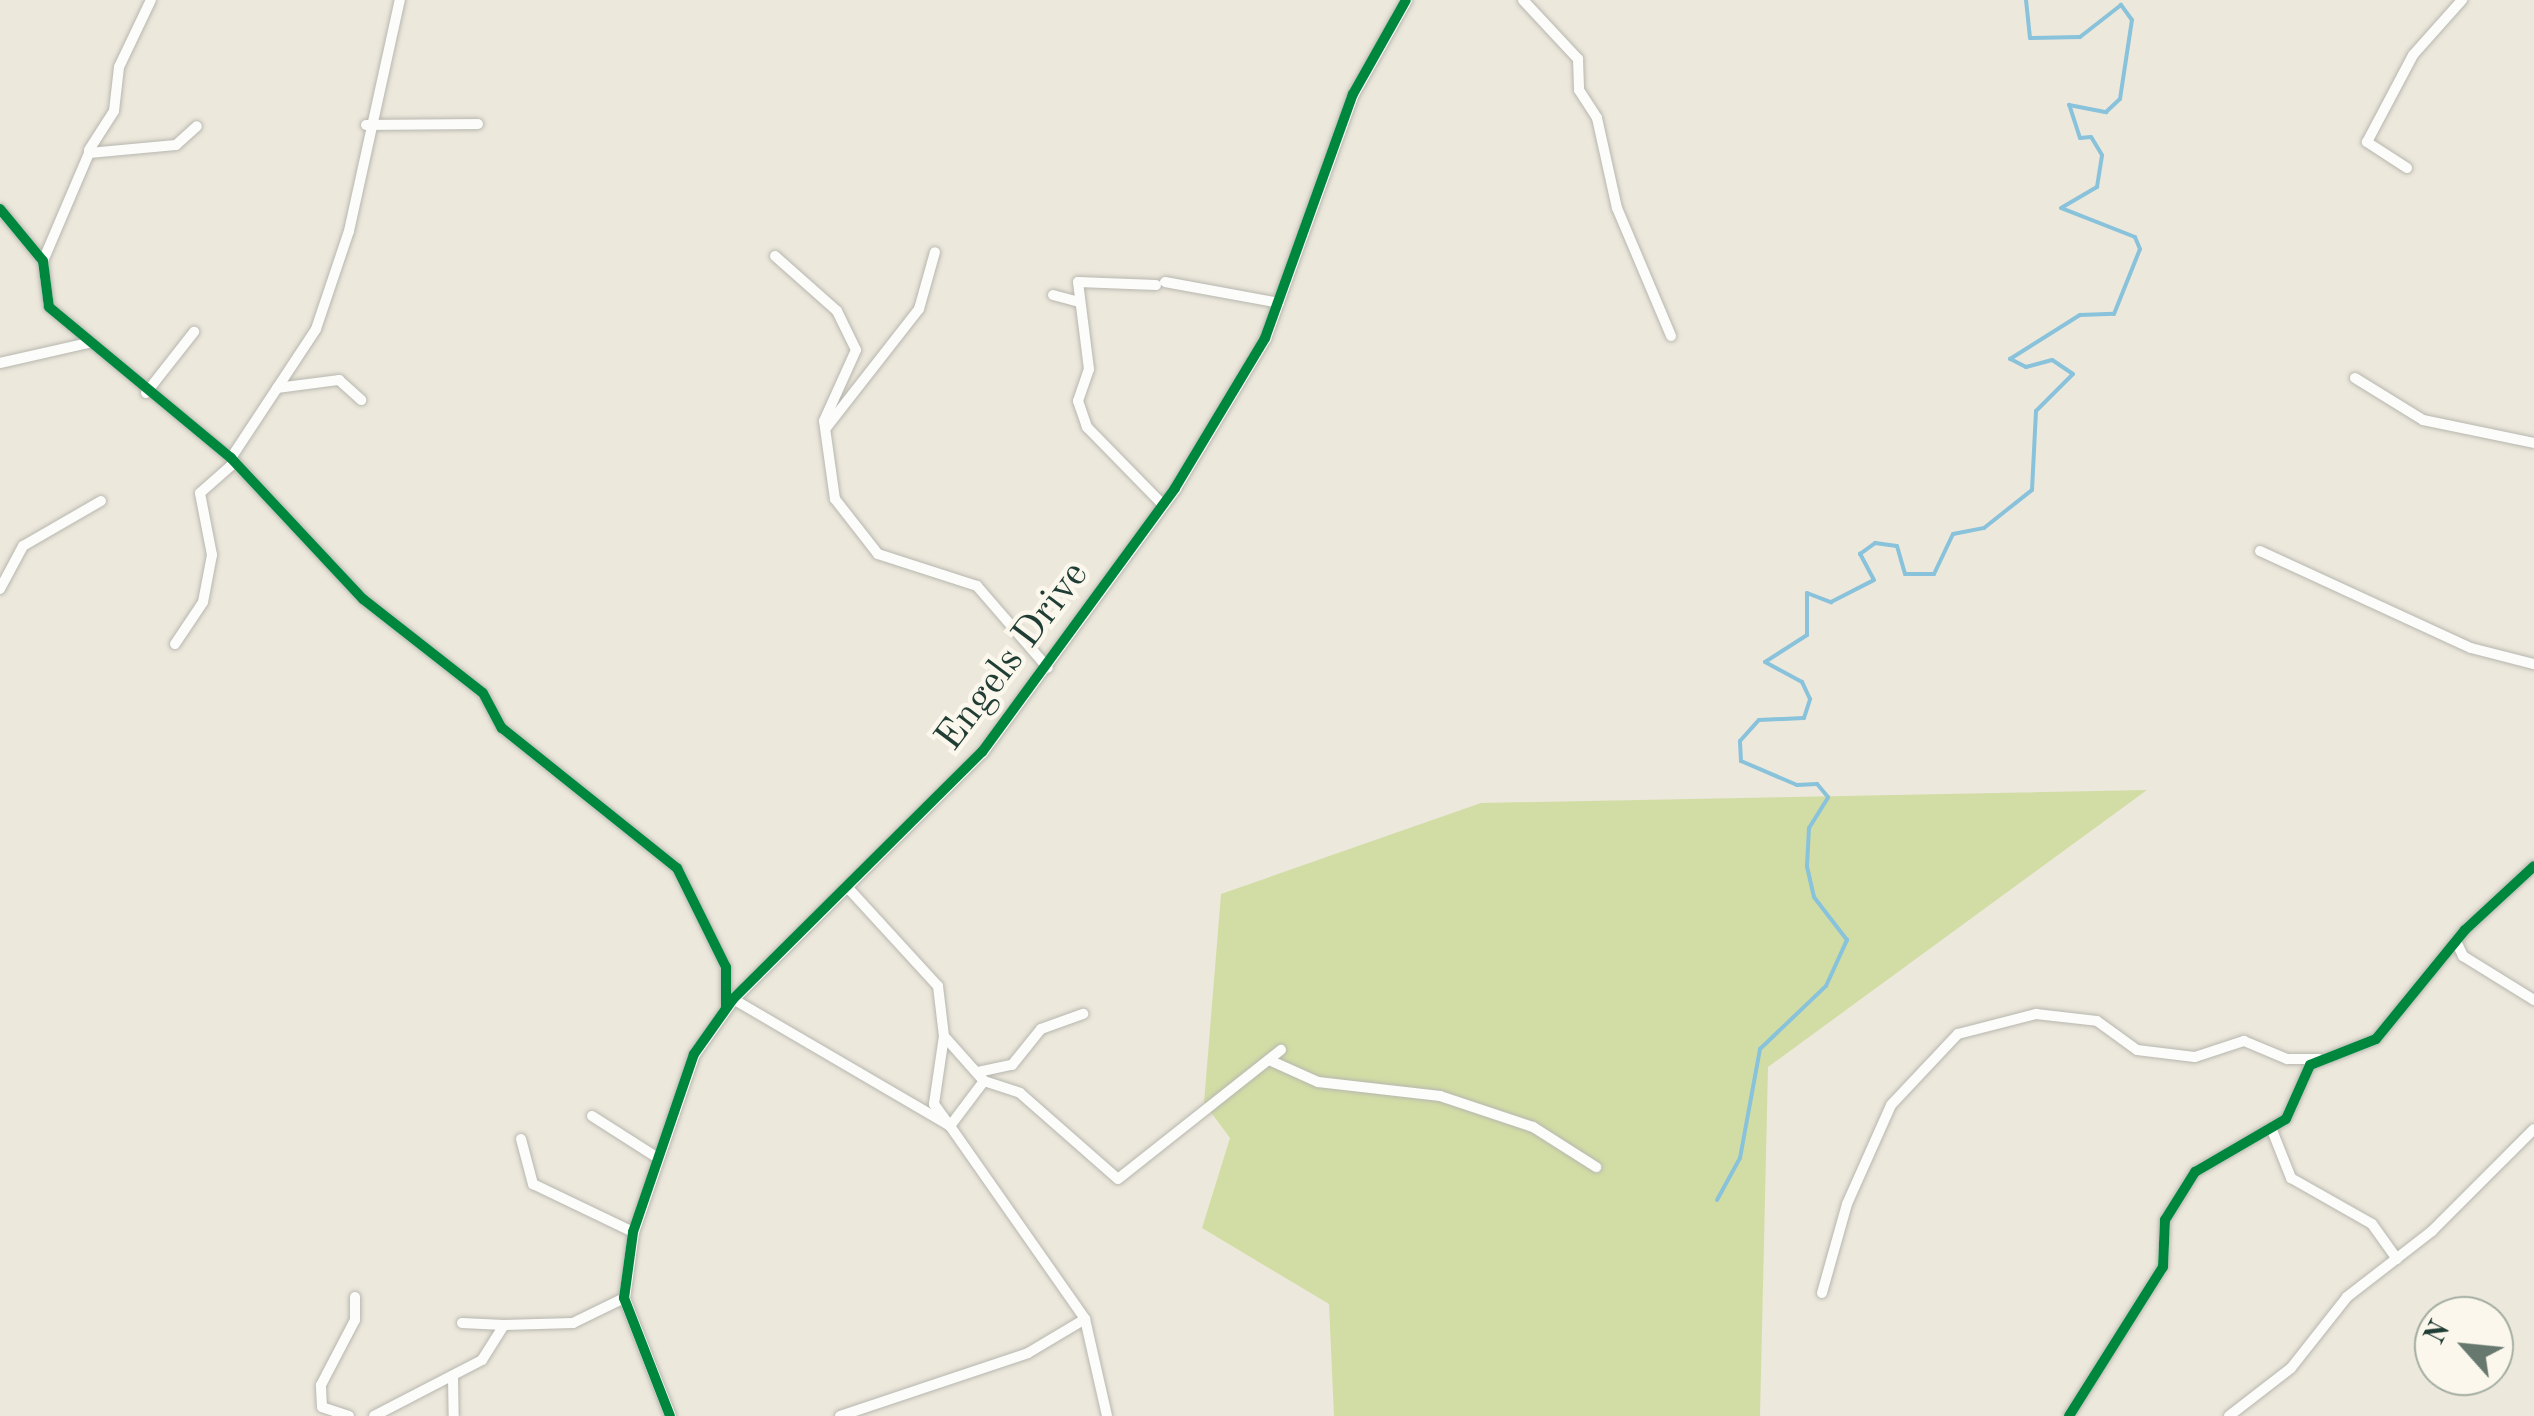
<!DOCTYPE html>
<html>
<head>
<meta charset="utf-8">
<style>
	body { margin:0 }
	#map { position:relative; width:2534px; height:1416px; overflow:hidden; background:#ede8dc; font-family:"Old Standard TT",serif }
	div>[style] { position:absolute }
	.green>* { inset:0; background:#d2dda5 }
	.stream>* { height:4px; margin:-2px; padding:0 2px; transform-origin:2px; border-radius:2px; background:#89c2db }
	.roads { filter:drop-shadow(0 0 2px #b7b7af) drop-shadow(0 0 2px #b7b7af) }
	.minor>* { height:10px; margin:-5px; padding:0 5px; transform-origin:5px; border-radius:5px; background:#fcfcfa }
	.tertiary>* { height:11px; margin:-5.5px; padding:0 5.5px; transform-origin:5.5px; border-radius:5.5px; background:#fcfcfa }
	.cycleway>* { height:10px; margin:-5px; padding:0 5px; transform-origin:5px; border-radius:5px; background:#00873e }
	span { translate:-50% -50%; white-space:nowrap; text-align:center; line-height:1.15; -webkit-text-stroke:9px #fbf7ec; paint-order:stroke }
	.street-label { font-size:40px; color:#1f3d34 }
	.north { position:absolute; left:2414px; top:1296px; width:100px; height:100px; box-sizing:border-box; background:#fbf7ec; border:2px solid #a3ada2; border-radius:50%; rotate:297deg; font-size:28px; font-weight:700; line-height:40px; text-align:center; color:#1f3d34 }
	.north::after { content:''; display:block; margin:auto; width:35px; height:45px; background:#67796f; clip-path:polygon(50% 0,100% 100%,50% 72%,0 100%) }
</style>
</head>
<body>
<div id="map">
	<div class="green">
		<i style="clip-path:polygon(2147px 790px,1768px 1067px,1760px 1416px,1334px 1416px,1329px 1304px,1202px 1228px,1230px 1138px,1204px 1103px,1221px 894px,1481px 803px)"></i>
	</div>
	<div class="stream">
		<i style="left:1717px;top:1200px;width:48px;rotate:-61.3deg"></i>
		<i style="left:1740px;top:1158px;width:111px;rotate:-79.6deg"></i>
		<i style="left:1760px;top:1049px;width:91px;rotate:-43.7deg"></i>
		<i style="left:1826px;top:986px;width:51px;rotate:-65.5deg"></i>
		<i style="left:1847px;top:940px;width:54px;rotate:-127.5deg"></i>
		<i style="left:1814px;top:897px;width:32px;rotate:-103deg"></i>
		<i style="left:1807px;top:866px;width:38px;rotate:-87deg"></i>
		<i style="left:1809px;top:828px;width:36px;rotate:-58deg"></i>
		<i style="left:1828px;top:797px;width:17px;rotate:-130deg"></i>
		<i style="left:1817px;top:784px;width:20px;rotate:177deg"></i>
		<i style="left:1797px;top:785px;width:61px;rotate:-156.8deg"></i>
		<i style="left:1741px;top:761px;width:20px;rotate:-93deg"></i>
		<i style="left:1740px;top:741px;width:28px;rotate:-48deg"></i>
		<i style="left:1759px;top:720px;width:45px;rotate:-2.5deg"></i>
		<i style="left:1804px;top:718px;width:20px;rotate:-72deg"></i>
		<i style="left:1810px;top:699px;width:19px;rotate:-115deg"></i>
		<i style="left:1802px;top:682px;width:42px;rotate:-151.6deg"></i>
		<i style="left:1765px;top:662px;width:50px;rotate:-32.7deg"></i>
		<i style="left:1807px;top:635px;width:42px;rotate:-90deg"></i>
		<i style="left:1807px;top:593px;width:26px;rotate:21deg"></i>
		<i style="left:1831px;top:602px;width:48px;rotate:-27.1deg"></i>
		<i style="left:1874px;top:580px;width:30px;rotate:-118deg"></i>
		<i style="left:1860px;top:554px;width:19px;rotate:-36deg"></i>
		<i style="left:1875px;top:543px;width:22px;rotate:8deg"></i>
		<i style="left:1897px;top:546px;width:29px;rotate:74deg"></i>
		<i style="left:1905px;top:574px;width:29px"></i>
		<i style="left:1934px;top:574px;width:44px;rotate:-64.6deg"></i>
		<i style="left:1953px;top:534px;width:32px;rotate:-11deg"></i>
		<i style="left:1984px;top:528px;width:61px;rotate:-38.4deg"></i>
		<i style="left:2032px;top:490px;width:79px;rotate:-87.1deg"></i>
		<i style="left:2036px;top:411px;width:52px;rotate:-45deg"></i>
		<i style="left:2073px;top:374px;width:25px;rotate:-146deg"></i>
		<i style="left:2052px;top:360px;width:27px;rotate:165deg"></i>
		<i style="left:2026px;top:367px;width:18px;rotate:-153deg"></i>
		<i style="left:2010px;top:359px;width:83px;rotate:-32.2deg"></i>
		<i style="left:2080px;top:315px;width:34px;rotate:-2deg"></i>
		<i style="left:2114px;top:314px;width:70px;rotate:-68.2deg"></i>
		<i style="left:2140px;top:249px;width:13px;rotate:-113deg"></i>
		<i style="left:2135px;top:237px;width:79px;rotate:-158.6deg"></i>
		<i style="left:2061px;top:208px;width:42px;rotate:-30.3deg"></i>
		<i style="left:2097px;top:187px;width:32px;rotate:-81deg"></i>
		<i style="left:2102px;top:155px;width:21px;rotate:-121deg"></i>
		<i style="left:2091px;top:137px;width:11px;rotate:175deg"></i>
		<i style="left:2080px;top:138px;width:35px;rotate:-108deg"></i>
		<i style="left:2069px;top:105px;width:38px;rotate:11deg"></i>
		<i style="left:2106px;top:112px;width:19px;rotate:-43deg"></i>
		<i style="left:2120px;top:99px;width:80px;rotate:-81.4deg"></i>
		<i style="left:2132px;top:20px;width:19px;rotate:-126deg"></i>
		<i style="left:2121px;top:5px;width:52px;rotate:142deg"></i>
		<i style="left:2080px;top:37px;width:50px;rotate:178.9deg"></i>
		<i style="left:2030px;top:38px;width:38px;rotate:-96deg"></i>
	</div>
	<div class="roads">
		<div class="minor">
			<i style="left:1523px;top:0;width:81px;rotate:47deg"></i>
			<i style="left:1578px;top:59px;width:31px;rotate:88deg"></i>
			<i style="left:1579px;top:90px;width:33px;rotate:57deg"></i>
			<i style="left:1597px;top:118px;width:92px;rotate:77.5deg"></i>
			<i style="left:1617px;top:208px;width:139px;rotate:67.1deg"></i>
			<i style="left:366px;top:125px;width:112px;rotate:-0.5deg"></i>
			<i style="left:89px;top:150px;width:46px;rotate:-57.3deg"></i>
			<i style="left:114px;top:111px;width:44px;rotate:-83.5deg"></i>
			<i style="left:119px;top:67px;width:74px;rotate:-64.5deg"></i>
			<i style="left:2407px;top:168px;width:48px;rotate:-147deg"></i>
			<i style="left:2367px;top:142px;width:98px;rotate:-62.1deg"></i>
			<i style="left:2413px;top:55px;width:74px;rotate:-48.3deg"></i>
			<i style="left:0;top:209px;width:67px;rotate:50.4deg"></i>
			<i style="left:43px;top:261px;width:46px;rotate:82.6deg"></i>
			<i style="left:49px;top:307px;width:236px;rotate:39.7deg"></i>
			<i style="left:231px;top:458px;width:193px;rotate:46.9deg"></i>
			<i style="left:363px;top:599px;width:152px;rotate:38.1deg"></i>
			<i style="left:483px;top:693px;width:40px;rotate:62deg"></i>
			<i style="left:502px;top:728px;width:224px;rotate:38.7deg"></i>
			<i style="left:677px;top:868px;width:110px;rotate:63.7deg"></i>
			<i style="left:726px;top:967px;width:39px;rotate:90deg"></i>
			<i style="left:775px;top:256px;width:83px;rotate:41.6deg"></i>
			<i style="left:837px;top:311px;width:43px;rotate:64deg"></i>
			<i style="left:856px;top:350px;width:78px;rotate:114.3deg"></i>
			<i style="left:824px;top:421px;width:79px;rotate:82deg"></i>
			<i style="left:835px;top:499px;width:70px;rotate:52deg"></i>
			<i style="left:878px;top:554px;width:104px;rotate:17.9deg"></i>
			<i style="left:977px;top:586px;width:108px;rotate:49.1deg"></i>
			<i style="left:43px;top:261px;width:117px;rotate:-66.9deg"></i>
			<i style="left:89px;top:153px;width:87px;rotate:-5.3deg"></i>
			<i style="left:176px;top:145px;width:28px;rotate:-42deg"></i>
			<i style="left:1165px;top:282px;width:116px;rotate:10.4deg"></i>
			<i style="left:1156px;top:285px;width:78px;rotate:-177.8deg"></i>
			<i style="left:1078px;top:282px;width:88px;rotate:82.8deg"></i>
			<i style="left:1089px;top:369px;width:34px;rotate:109deg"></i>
			<i style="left:1078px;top:401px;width:28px;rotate:71deg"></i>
			<i style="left:1087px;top:427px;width:109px;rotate:45.7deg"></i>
			<i style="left:1053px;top:295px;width:28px;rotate:15deg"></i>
			<i style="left:0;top:363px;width:91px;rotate:-12.7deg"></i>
			<i style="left:2355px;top:378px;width:80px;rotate:31.7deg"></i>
			<i style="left:2423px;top:420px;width:113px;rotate:11.7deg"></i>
			<i style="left:277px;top:388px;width:63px;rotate:-7.4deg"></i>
			<i style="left:339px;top:380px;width:30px;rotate:42deg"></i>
			<i style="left:146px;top:393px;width:78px;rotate:-51.8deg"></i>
			<i style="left:826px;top:428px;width:151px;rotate:-52deg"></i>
			<i style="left:919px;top:309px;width:59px;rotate:-74.3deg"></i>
			<i style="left:231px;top:458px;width:154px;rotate:-56.6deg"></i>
			<i style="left:316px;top:329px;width:103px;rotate:-71.4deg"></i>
			<i style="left:349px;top:231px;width:237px;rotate:-77.6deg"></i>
			<i style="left:2260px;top:551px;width:232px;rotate:24.7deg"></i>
			<i style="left:2471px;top:648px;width:65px;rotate:14.3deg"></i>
			<i style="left:0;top:589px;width:49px;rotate:-61.9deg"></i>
			<i style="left:23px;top:546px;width:90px;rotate:-30deg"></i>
			<i style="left:175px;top:644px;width:50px;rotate:-56.3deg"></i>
			<i style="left:203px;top:602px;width:48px;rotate:-79.2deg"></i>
			<i style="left:212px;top:555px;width:63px;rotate:-101deg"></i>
			<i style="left:200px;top:493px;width:45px;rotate:-41.4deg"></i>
			<i style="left:849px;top:889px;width:132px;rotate:47.5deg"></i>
			<i style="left:938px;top:986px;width:50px;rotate:83.2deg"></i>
			<i style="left:944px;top:1036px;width:69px;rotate:98.4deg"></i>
			<i style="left:934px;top:1104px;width:27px;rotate:54deg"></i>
			<i style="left:950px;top:1126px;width:56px;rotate:-52.9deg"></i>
			<i style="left:2456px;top:941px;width:17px;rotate:65deg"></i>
			<i style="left:2463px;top:956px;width:84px;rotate:31.8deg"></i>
			<i style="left:733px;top:999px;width:251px;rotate:30.3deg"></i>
			<i style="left:950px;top:1126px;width:236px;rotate:55deg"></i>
			<i style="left:1085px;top:1319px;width:99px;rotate:77.2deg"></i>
			<i style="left:944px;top:1036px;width:60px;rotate:48.4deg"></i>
			<i style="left:984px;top:1081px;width:38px;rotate:18deg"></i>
			<i style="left:1020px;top:1093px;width:130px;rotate:41.3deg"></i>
			<i style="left:1118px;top:1179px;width:208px;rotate:-38.4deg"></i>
			<i style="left:1269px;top:1060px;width:54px;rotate:24.2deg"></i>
			<i style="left:1318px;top:1082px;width:123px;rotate:6.5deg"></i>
			<i style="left:1440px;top:1096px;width:98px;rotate:18.4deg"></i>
			<i style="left:1533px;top:1127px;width:75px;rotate:32.4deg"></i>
			<i style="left:978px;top:1072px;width:35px;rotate:-12deg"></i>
			<i style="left:1012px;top:1065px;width:46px;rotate:-51.1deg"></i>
			<i style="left:1041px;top:1029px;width:45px;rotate:-19.7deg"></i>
			<i style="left:592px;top:1116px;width:78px;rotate:32.5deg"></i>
			<i style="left:2272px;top:1130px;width:52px;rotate:68.4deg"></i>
			<i style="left:2291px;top:1178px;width:93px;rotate:29.6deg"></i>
			<i style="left:2372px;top:1224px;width:43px;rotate:54.5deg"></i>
			<i style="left:521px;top:1139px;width:47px;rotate:75.1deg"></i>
			<i style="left:533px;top:1184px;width:111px;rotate:25.6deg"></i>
			<i style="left:1822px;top:1293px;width:92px;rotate:-74.3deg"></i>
			<i style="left:1847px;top:1204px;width:108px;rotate:-66deg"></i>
			<i style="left:1891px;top:1105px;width:98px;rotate:-46.7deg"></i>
			<i style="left:1958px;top:1034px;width:81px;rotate:-14.4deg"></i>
			<i style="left:2036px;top:1014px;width:61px;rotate:6.5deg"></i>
			<i style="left:2097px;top:1021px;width:49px;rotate:35.9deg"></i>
			<i style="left:2137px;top:1050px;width:58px;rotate:6.9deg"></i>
			<i style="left:2195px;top:1057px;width:52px;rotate:-18.1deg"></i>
			<i style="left:2244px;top:1041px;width:47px;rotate:22.7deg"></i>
			<i style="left:2287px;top:1059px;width:32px"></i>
			<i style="left:462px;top:1323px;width:42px;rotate:2.7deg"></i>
			<i style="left:453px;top:1377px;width:39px;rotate:89deg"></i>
			<i style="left:349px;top:1416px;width:28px;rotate:-162deg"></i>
			<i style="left:322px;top:1407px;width:22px;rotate:-93deg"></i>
			<i style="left:321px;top:1385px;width:73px;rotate:-62.4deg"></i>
			<i style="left:355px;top:1320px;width:23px;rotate:-90deg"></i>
			<i style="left:374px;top:1416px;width:122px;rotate:-27.4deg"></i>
			<i style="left:482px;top:1360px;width:41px;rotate:-57.8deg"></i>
			<i style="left:504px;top:1325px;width:69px;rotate:-1.7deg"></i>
			<i style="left:573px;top:1323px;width:57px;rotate:-26.1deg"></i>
			<i style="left:840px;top:1416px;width:198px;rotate:-18.5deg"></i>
			<i style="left:1028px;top:1353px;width:66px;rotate:-30.8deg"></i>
			<i style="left:2069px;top:1416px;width:176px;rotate:-57.8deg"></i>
			<i style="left:2163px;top:1267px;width:47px;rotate:-87.6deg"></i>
			<i style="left:2165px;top:1220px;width:57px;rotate:-58deg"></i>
			<i style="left:2195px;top:1172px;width:105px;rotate:-30.2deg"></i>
			<i style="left:2286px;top:1119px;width:59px;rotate:-66deg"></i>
			<i style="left:2310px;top:1065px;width:71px;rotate:-21.5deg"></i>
			<i style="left:2376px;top:1039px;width:141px;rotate:-50.8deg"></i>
			<i style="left:2465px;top:930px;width:94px;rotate:-42.8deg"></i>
			<i style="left:2229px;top:1416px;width:78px;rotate:-37.7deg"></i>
			<i style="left:2291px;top:1368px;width:90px;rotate:-51.7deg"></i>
			<i style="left:2347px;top:1297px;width:108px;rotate:-37.8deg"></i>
			<i style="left:2432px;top:1231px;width:144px;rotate:-45deg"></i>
		</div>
		<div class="tertiary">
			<i style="left:670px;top:1416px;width:127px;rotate:-111.3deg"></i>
			<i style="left:624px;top:1298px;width:67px;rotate:-82.2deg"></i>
			<i style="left:633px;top:1232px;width:188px;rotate:-71.1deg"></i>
			<i style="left:694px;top:1054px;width:67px;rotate:-54.7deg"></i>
			<i style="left:733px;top:999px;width:351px;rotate:-44.8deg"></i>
			<i style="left:982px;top:752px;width:327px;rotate:-53.8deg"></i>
			<i style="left:1175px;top:488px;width:175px;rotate:-59deg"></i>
			<i style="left:1265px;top:338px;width:259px;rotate:-70.2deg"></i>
			<i style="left:1353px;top:94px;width:108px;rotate:-60.6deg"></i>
		</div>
	</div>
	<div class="cycleway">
		<i style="left:0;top:209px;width:67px;rotate:50.4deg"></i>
		<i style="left:43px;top:261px;width:46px;rotate:82.6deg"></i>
		<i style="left:49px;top:307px;width:236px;rotate:39.7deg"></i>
		<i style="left:231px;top:458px;width:193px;rotate:46.9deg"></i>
		<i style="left:363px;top:599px;width:152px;rotate:38.1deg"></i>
		<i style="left:483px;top:693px;width:40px;rotate:62deg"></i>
		<i style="left:502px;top:728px;width:224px;rotate:38.7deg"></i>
		<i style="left:677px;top:868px;width:110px;rotate:63.7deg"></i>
		<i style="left:726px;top:967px;width:39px;rotate:90deg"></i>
		<i style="left:670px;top:1416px;width:127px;rotate:-111.3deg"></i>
		<i style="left:624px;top:1298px;width:67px;rotate:-82.2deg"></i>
		<i style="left:633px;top:1232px;width:188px;rotate:-71.1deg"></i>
		<i style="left:694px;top:1054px;width:67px;rotate:-54.7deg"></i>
		<i style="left:733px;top:999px;width:351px;rotate:-44.8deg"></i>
		<i style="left:982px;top:752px;width:327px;rotate:-53.8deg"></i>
		<i style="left:1175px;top:488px;width:175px;rotate:-59deg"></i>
		<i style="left:1265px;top:338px;width:259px;rotate:-70.2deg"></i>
		<i style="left:1353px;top:94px;width:108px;rotate:-60.6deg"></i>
		<i style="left:2069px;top:1416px;width:176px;rotate:-57.8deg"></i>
		<i style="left:2163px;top:1267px;width:47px;rotate:-87.6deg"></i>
		<i style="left:2165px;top:1220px;width:57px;rotate:-58deg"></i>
		<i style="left:2195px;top:1172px;width:105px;rotate:-30.2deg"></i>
		<i style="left:2286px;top:1119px;width:59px;rotate:-66deg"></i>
		<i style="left:2310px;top:1065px;width:71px;rotate:-21.5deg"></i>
		<i style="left:2376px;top:1039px;width:141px;rotate:-50.8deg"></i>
		<i style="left:2465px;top:930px;width:94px;rotate:-42.8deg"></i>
	</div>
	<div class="street-label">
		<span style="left:1013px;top:657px;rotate:-53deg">Engels Drive</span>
	</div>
	<div class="north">N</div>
</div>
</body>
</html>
